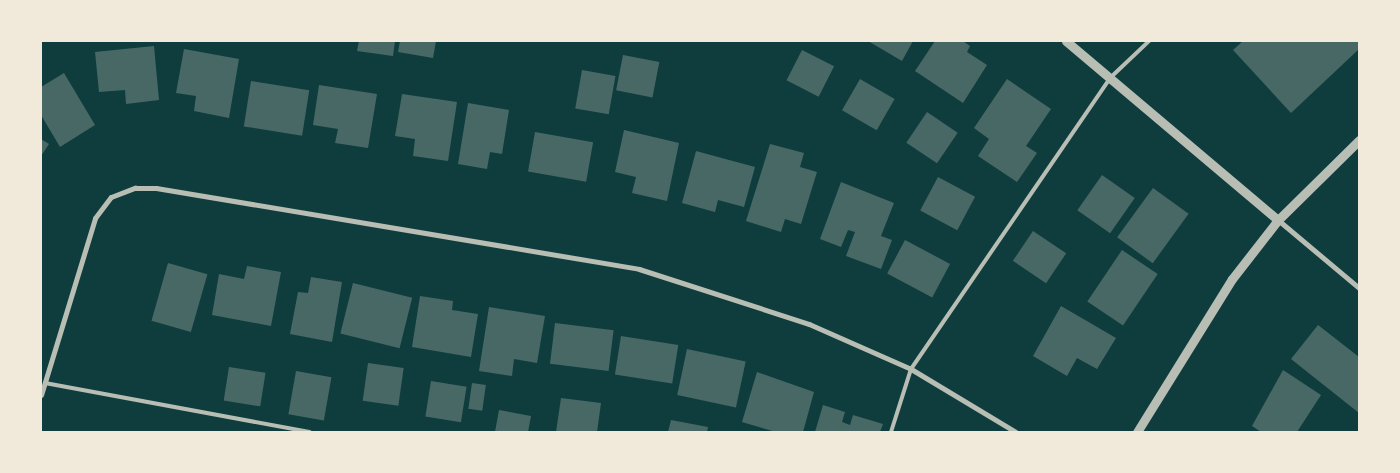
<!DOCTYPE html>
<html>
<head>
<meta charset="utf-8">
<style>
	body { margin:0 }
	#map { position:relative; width:1400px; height:473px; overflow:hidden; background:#0f3d3e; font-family:"Fira Sans",sans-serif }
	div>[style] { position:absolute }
	.building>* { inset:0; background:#486865; transform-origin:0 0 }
	.service>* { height:4px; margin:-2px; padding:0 2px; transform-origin:2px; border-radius:2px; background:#b8beb3 }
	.minor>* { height:5px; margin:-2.5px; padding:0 2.5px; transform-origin:2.5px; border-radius:2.5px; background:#b8beb3 }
	.tertiary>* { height:9px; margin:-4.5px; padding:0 4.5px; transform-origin:4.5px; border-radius:4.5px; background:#b8beb3 }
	span { translate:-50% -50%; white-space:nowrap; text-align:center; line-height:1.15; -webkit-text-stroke:4px #f1e9da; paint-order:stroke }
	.frame { position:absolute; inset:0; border:42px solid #f1e9da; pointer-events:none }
</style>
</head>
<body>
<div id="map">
	<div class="building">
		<i style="clip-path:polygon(359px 41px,395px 41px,393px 56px,357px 51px)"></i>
		<i style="clip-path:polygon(400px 41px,436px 41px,433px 58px,398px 52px)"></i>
		<i style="clip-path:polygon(868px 41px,913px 41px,902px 61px)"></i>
		<i style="clip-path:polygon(935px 41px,963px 41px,970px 46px,967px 52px,987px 65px,963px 103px,915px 71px)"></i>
		<i style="clip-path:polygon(1243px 41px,1359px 41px,1359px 49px,1291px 113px,1233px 50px)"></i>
		<i style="clip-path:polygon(154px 46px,159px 100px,126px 104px,125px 90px,99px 92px,95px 52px)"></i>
		<i style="clip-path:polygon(184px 49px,239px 59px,229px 118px,194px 111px,196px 96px,176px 93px)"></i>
		<i style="left:802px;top:50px;width:36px;height:34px;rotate:27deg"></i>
		<i style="left:623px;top:55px;width:37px;height:36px;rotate:11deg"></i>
		<i style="left:582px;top:70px;width:34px;height:39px;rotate:10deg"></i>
		<i style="clip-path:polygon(64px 73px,95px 125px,60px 147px,41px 115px,41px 87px)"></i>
		<i style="left:860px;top:79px;width:40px;height:36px;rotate:30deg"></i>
		<i style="clip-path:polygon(1007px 79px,1051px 109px,1026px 146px,1037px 153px,1017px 182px,978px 156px,989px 139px,974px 128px)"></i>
		<i style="left:251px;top:81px;width:59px;height:46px;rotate:9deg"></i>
		<i style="clip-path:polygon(319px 85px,377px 94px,368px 148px,335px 143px,338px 129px,313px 125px)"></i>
		<i style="clip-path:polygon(402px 94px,457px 102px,448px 161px,413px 156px,415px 139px,395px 136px)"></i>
		<i style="clip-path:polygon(468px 103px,509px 110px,502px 154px,490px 152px,487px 169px,458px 164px)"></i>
		<i style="left:927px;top:112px;width:37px;height:37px;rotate:34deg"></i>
		<i style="clip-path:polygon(624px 130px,679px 143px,667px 201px,632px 193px,636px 177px,615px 172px)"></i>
		<i style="left:535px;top:132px;width:59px;height:40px;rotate:10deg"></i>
		<i style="clip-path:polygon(41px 139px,49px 144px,41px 156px)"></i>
		<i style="clip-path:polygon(770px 144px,804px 153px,800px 167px,817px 172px,801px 224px,785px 219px,781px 232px,746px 221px)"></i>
		<i style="clip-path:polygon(696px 151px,755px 167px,744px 207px,718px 200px,715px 212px,682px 203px)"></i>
		<i style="left:1102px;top:175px;width:40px;height:43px;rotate:35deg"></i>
		<i style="left:938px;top:177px;width:42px;height:38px;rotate:28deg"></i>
		<i style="clip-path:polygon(841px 182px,894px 203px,881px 236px,892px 240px,881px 269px,846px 256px,855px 232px,848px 230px,841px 247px,820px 239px)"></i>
		<i style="left:1153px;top:188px;width:44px;height:61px;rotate:36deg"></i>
		<i style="left:1033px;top:231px;width:40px;height:36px;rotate:34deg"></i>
		<i style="left:905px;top:240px;width:51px;height:38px;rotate:28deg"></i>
		<i style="left:1122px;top:250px;width:43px;height:62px;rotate:34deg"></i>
		<i style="left:168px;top:263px;width:41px;height:60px;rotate:16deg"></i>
		<i style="clip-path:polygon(247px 266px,281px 272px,271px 326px,212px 315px,219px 274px,244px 279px)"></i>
		<i style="clip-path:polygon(311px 277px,342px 282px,332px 342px,290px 334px,298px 292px,308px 293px)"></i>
		<i style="left:353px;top:283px;width:61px;height:52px;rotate:14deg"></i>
		<i style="clip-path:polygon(420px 296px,453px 301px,452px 310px,478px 314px,471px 357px,412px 347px)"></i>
		<i style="clip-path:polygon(1061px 306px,1116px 338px,1097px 369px,1077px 358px,1067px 376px,1033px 356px)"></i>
		<i style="clip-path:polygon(489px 307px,545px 316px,537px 363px,514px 359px,512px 376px,479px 371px)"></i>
		<i style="left:555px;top:323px;width:59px;height:41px;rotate:7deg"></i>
		<i style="clip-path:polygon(1318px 325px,1359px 357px,1359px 413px,1291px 359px)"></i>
		<i style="left:621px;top:336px;width:58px;height:39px;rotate:9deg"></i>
		<i style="left:687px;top:349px;width:60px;height:47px;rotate:12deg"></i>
		<i style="left:368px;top:363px;width:36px;height:38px;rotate:8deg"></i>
		<i style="left:229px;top:367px;width:37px;height:34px;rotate:9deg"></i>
		<i style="clip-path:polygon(1283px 370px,1321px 395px,1297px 432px,1261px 432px,1252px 426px)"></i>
		<i style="left:296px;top:371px;width:36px;height:44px;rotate:10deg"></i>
		<i style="clip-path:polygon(757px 372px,814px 392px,803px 432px,776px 432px,742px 422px)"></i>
		<i style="left:431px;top:381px;width:36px;height:36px;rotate:9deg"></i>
		<i style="left:472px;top:383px;width:14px;height:26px;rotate:8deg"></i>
		<i style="clip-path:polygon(561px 398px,601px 403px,597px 432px,556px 432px)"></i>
		<i style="clip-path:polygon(823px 405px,845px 412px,842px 422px,850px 425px,853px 415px,883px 424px,880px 432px,815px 432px)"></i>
		<i style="clip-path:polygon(499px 410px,531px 416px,528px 432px,495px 432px)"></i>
		<i style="clip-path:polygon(671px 420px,708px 427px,707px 432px,668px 432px)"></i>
	</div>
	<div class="service">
		<i style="left:45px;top:383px;width:269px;rotate:10.5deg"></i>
		<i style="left:891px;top:432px;width:66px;rotate:-72.4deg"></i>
		<i style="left:911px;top:369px;width:353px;rotate:-55.6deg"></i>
		<i style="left:1110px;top:78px;width:54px;rotate:-43.5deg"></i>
	</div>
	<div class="minor">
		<i style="left:1278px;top:220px;width:106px;rotate:40deg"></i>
		<i style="left:41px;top:395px;width:185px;rotate:-73deg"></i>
		<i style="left:95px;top:218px;width:26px;rotate:-53deg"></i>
		<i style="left:111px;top:197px;width:26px;rotate:-21deg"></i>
		<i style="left:135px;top:188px;width:21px"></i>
		<i style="left:156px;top:188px;width:490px;rotate:9.5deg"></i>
		<i style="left:639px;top:269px;width:179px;rotate:17.9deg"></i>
		<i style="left:809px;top:324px;width:111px;rotate:23.8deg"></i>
		<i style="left:911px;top:369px;width:122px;rotate:31deg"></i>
	</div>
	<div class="tertiary">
		<i style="left:1066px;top:41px;width:277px;rotate:40.2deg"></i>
		<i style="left:1137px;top:432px;width:180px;rotate:-58.2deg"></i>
		<i style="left:1232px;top:279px;width:75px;rotate:-52.1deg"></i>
		<i style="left:1278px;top:220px;width:114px;rotate:-44.6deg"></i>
	</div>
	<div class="frame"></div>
</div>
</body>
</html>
